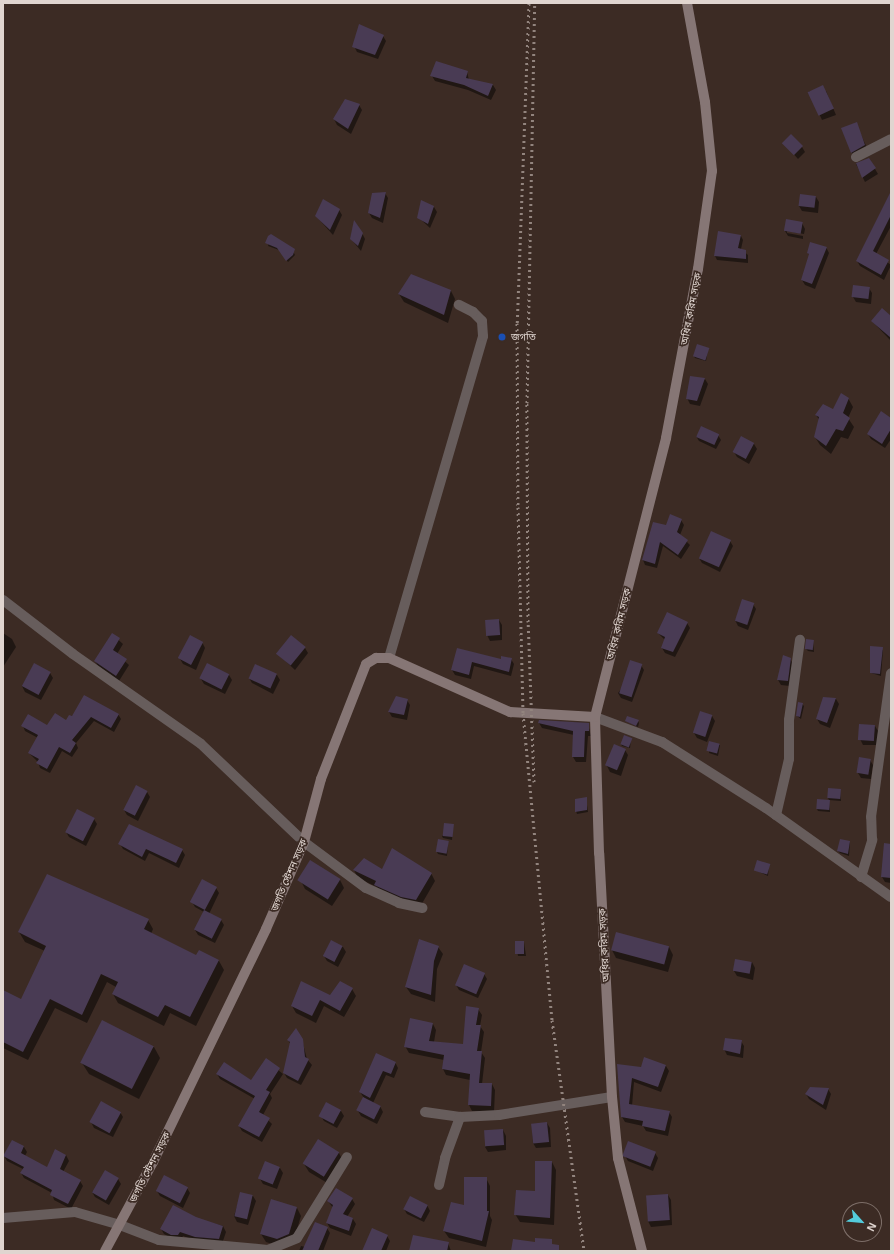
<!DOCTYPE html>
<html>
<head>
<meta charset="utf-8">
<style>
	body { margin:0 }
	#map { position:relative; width:894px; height:1254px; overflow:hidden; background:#3c2b24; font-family:Helvetica,"Noto Sans Bengali",sans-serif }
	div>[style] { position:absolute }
	.shadow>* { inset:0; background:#0007 }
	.building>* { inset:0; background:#493b54; transform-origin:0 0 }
	.street>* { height:10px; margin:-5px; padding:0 5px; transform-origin:5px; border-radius:5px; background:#675d5c }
	.secondary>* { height:10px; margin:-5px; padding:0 5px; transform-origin:5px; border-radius:5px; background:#867675 }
	.rail>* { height:3px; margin-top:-1.5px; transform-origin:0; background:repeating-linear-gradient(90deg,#92847e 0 2px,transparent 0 6px) }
	.dots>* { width:11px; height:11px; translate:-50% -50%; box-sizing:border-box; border:2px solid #3c2b24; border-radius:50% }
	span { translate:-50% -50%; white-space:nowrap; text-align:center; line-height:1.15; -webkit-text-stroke:3.5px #3c2b24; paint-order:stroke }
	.street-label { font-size:10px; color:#e0d5d0 }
	.poi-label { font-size:10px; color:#e0d5d0 }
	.left { translate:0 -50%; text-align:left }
	.frame { position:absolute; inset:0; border:4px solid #e0d5d0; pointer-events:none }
	.north { position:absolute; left:842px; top:1202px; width:40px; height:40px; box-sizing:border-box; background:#3c2b24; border:1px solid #7e6f69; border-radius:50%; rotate:117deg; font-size:11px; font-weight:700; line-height:16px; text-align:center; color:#e0d5d0 }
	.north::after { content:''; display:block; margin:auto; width:14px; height:18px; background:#53cbdb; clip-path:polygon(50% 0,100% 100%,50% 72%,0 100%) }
</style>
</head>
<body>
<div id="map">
	<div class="shadow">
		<i style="clip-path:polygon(383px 36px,386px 41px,378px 59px,357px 52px,354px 46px)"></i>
		<i style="clip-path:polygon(467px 72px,469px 80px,493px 85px,496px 90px,491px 100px,468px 90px,435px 81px,432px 76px)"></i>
		<i style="clip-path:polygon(809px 91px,826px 91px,836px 115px,822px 120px)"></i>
		<i style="clip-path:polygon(359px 105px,362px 110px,351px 134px,337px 125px,334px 119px)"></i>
		<i style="clip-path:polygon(856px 124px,868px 150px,854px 158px,842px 129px)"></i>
		<i style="clip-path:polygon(784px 143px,802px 147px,805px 152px,798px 159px)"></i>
		<i style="clip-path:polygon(869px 159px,878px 174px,865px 182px,856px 164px)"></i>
		<i style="clip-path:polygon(385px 193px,388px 198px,383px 223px,372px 218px,369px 213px)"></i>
		<i style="clip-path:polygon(816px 197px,819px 202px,818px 213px,802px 211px,799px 206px)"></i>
		<i style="clip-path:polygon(891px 203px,891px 226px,876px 254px,891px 265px,884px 280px,860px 266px,857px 261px)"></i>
		<i style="clip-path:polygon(434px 207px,437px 212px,430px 228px,418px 217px)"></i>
		<i style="clip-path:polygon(339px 210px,342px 215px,333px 235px,316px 216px)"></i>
		<i style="clip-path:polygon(802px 223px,805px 229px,804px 234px,787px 231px,787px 233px,803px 236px,803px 239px,788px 236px,785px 231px)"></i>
		<i style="clip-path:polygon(719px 232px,741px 236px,743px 240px,741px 249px,748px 255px,748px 263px,717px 260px,715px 256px)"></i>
		<i style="clip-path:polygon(362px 233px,365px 239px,361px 251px,351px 239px)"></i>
		<i style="clip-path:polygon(271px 235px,294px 253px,295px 255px,288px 262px,279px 250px,268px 246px)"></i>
		<i style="clip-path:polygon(826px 247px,829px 253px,815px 289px,805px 285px,802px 280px,810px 256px,808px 253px)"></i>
		<i style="clip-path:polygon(869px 288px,872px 293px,871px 304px,856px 302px,853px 297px)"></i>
		<i style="clip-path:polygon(451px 291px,455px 299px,448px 323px,404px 302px,399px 294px)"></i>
		<i style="clip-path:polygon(891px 318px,891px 341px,872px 321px)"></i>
		<i style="clip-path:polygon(708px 349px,706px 361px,695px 358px,694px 356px)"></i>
		<i style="clip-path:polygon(705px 379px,708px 384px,700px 406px,690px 404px,687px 398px)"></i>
		<i style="clip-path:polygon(848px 398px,853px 407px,848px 418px,854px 427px,848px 439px,841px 437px,831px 454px,820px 445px,815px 437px,820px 421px,816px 415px,834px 410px)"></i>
		<i style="clip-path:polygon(891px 419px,891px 439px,885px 448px,871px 439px,868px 434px)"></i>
		<i style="clip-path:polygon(718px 435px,721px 440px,716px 449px,699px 441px,696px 436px)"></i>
		<i style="clip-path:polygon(742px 438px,754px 444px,757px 449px,749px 464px,737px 457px,734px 452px)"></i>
		<i style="clip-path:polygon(681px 520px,684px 525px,680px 535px,690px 545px,681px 559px,663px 546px,657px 568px,645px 565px,643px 560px,654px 523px,666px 526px)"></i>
		<i style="clip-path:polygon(730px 541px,733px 546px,720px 572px,702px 563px,699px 558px)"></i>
		<i style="clip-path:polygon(753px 604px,756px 609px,748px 630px,738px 626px,735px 620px)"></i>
		<i style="clip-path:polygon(499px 620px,502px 625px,502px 640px,490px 641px,487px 635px)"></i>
		<i style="clip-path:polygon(687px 623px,690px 628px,675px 657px,665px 653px,662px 648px,665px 640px,658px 633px)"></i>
		<i style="clip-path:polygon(3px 633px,12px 639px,16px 647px,3px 667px)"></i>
		<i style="clip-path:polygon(112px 634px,123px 644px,117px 654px,129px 665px,119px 681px,98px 666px,95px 661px)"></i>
		<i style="clip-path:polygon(813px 641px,814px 652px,808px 651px,806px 649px)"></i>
		<i style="clip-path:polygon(202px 642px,205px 648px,196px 670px,183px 664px,180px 659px)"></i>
		<i style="clip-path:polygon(871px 647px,883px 650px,881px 676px,871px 673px)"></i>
		<i style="clip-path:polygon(305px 648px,308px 653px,295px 670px,278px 654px)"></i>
		<i style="clip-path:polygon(458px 649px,501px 660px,511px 659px,514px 664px,511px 676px,474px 666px,471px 679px,455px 675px,452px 670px)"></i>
		<i style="clip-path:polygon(790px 659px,793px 664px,790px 686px,781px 685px,778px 680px)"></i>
		<i style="clip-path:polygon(34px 664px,50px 673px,53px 678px,41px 700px,25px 692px,22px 686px)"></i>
		<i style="clip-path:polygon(256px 665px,277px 675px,280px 680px,273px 694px,252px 683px,249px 678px)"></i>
		<i style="clip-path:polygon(641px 665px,644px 670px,632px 702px,621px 698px,618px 693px)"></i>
		<i style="clip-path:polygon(229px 675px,232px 680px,225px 694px,204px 684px,201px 679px)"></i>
		<i style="clip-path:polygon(824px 698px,836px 699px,839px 704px,830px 728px,820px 724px,817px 719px)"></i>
		<i style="clip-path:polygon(407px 700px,410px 705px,407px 720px,392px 717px,389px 712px)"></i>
		<i style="clip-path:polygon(802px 704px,804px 706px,801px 719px,797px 716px)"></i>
		<i style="clip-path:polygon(701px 712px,712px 716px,715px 721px,707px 742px,697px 738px,694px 733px)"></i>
		<i style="clip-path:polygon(118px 714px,121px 719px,114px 732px,94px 721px,76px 743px,78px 748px,72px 757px,62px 751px,50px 773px,40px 768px,38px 762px,29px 753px,38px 738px,25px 731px,23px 726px,48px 726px,66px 722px,70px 716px)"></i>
		<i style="clip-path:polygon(626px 721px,638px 721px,639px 723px,638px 727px)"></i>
		<i style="clip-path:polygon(539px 723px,588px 724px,591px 736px,588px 736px,586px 762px,576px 762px,573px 757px,574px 735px,542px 728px)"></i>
		<i style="clip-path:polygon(875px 726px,878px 731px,877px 745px,863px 745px,860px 739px)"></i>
		<i style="clip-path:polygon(631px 739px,630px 748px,622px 746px,621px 744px)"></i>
		<i style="clip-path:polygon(710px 742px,720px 745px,718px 756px,709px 753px)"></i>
		<i style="clip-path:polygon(625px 750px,628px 755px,621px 776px,610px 772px,607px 766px)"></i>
		<i style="clip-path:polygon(870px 760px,873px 765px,871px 779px,861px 778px,858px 773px)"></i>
		<i style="clip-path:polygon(840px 790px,841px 801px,829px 800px,828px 798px)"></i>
		<i style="clip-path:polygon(147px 792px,150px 797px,138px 821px,127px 815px,124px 810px)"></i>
		<i style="clip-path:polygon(586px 798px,588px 812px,577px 814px,576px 811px)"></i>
		<i style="clip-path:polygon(829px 801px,830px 812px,818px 811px,817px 809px)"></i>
		<i style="clip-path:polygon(94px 819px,97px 824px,86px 846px,69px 837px,66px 832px)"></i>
		<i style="clip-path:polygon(453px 825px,452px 840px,443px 838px,442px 836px)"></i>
		<i style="clip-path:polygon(448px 842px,447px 856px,438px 854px,437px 852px)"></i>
		<i style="clip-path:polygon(850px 842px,849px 856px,840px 853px,838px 851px)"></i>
		<i style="clip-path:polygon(120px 844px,182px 850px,185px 855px,179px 868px,149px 853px,145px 861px,123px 849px)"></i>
		<i style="clip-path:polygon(884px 859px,891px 860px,891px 883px,885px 882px,882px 877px)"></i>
		<i style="clip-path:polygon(310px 861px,340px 880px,344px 888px,332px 906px,305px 889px,301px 881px)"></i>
		<i style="clip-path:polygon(769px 865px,768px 876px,755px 870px)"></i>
		<i style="clip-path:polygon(354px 870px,431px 873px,435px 881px,420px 907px,380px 892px,377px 887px,358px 878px)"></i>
		<i style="clip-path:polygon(216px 888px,219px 893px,209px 914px,221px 920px,224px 925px,215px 943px,198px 935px,195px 930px,204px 912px,195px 907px,192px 902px)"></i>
		<i style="clip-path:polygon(148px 920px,153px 929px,151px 934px,196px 957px,199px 951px,219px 961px,224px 970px,196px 1026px,170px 1013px,164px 1026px,118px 1003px,113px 994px,116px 987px,107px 982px,87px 1023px,55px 1008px,28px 1060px,3px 1048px,3px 991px,21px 1001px,45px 951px,25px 942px,19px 932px)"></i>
		<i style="clip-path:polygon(419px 940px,438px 947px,443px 954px,437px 969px,435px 1002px,411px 994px,406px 987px)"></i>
		<i style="clip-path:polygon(331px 941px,343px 947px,346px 952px,338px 967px,327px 961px,324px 956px)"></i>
		<i style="clip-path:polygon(516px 942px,524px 942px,526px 956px,518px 956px)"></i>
		<i style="clip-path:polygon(669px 947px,673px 955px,668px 972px,616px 958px,612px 950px)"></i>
		<i style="clip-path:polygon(752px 962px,755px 968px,753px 980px,737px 976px,734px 971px)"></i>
		<i style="clip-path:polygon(484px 974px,487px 979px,478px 998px,459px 990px,456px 985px)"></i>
		<i style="clip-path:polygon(352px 989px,356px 996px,344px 1017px,324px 1006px,316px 1023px,296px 1013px,292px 1006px)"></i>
		<i style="clip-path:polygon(478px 1009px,482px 1015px,480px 1026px,484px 1032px,481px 1052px,485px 1058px,482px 1084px,492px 1084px,495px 1090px,494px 1112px,472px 1111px,469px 1105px,470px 1080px,446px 1075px,443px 1069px,444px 1060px,409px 1053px,405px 1046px,433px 1024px,436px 1030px,434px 1042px,464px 1045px)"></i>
		<i style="clip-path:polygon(288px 1040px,302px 1040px,307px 1059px,312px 1065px,301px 1085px,287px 1078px,284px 1073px,291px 1045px)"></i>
		<i style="clip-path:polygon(741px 1041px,744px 1046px,743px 1058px,727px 1055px,724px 1049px)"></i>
		<i style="clip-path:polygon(154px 1047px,160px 1058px,139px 1099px,89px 1074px,82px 1063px)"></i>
		<i style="clip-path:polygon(377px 1055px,395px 1062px,398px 1068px,394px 1078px,386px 1075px,373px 1103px,380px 1106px,383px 1112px,377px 1124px,361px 1116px,358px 1111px,364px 1098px,360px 1092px)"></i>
		<i style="clip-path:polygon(645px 1059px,666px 1066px,669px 1071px,661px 1092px,634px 1082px,632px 1106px,669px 1112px,672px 1117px,668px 1136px,646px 1131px,643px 1126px,625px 1122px,622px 1117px,618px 1066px,641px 1068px)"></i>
		<i style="clip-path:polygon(266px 1060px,283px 1074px,270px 1094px,272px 1098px,263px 1115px,272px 1124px,262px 1142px,242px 1131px,239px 1126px,255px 1099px,220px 1079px,217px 1074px,251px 1081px)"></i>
		<i style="clip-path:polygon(828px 1089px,831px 1094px,826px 1110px,809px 1099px,806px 1094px)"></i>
		<i style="clip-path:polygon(327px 1104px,341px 1111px,344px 1116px,337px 1128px,324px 1121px,321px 1116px)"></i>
		<i style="clip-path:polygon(120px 1112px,123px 1117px,113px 1137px,94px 1128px,91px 1122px)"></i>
		<i style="clip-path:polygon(547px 1123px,550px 1128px,551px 1147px,536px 1148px,533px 1143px,532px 1124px)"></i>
		<i style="clip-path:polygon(503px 1130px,506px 1136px,506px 1150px,488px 1152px,485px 1147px)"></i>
		<i style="clip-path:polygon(12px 1141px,24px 1147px,27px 1152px,25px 1156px,47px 1169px,66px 1155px,69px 1161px,63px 1172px,80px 1181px,83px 1186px,71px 1209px,54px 1200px,52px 1193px,24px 1178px,21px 1173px,23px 1169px,7px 1161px,4px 1156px)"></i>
		<i style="clip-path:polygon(318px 1141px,339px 1153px,343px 1161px,329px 1184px,309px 1172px,304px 1164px)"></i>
		<i style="clip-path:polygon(655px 1153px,658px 1158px,653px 1171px,628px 1161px,625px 1156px)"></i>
		<i style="clip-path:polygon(552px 1162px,556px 1170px,554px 1225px,520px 1222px,515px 1214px,536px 1192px)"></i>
		<i style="clip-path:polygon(280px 1168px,283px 1173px,277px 1189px,263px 1184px,260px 1179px)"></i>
		<i style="clip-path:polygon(486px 1178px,490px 1186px,490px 1216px,492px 1220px,486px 1247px,449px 1238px,444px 1231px)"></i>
		<i style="clip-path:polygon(118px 1179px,121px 1184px,109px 1205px,95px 1197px,92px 1192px)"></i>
		<i style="clip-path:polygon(187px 1188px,190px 1193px,183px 1208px,160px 1196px,157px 1191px)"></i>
		<i style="clip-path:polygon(241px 1193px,253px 1196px,256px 1201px,248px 1225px,237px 1222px,234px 1216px)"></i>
		<i style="clip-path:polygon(668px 1195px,671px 1200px,672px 1225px,651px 1227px,648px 1221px)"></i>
		<i style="clip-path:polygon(352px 1199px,355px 1204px,347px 1217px,353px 1219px,356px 1224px,351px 1236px,330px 1228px,327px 1223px,333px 1208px,328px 1201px)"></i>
		<i style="clip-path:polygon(427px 1205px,430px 1211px,424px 1222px,407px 1214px,404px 1209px)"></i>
		<i style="clip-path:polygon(297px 1208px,301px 1216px,293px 1242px,282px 1247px,266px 1242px,261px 1234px)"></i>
		<i style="clip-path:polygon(196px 1218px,223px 1226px,226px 1232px,222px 1244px,199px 1242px,183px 1236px,181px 1240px,175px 1240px,164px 1234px,161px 1229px)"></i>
		<i style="clip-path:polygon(327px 1228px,330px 1233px,323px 1251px,299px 1251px,301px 1246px,305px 1247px)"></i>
		<i style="clip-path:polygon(387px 1236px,390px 1241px,386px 1251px,366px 1251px)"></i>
		<i style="clip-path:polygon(448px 1243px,451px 1251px,410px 1251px)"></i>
	</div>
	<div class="building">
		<i style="clip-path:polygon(359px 24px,384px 35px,375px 55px,352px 47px)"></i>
		<i style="clip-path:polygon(436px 61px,468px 71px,466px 78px,493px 84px,488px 96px,464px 85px,430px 76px)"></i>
		<i style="left:823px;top:85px;width:26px;height:17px;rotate:65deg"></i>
		<i style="clip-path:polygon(345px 99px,360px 104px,348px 129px,333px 119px)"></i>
		<i style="clip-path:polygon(857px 122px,865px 145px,851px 153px,841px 128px)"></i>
		<i style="left:791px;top:134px;width:17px;height:13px;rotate:45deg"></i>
		<i style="clip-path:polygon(869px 158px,876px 168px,862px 178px,856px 163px)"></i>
		<i style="clip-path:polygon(891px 191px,891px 215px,873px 251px,889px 260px,881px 275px,856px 261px)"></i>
		<i style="clip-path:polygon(386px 192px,380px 218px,368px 213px,372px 193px)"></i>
		<i style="left:800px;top:194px;width:16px;height:12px;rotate:7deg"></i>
		<i style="clip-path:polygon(323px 199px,340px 209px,330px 230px,315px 216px)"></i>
		<i style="clip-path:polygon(421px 200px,434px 206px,428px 224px,417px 218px)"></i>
		<i style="left:786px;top:219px;width:17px;height:12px;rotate:10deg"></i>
		<i style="clip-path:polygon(354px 220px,363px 233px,358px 246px,350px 239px)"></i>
		<i style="clip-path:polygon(718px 231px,741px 235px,738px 248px,746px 250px,746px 259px,714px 256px)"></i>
		<i style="clip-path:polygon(271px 234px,295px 249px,293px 255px,286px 261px,277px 248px,265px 243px,268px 236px)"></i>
		<i style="clip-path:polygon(810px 242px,827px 247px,812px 284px,801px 280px,809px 254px,807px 253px)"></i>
		<i style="clip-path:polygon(411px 274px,451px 290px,444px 315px,398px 294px)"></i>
		<i style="left:853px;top:285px;width:17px;height:12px;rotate:7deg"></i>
		<i style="clip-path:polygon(882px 308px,891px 316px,891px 338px,871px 321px)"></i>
		<i style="left:697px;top:344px;width:13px;height:13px;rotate:18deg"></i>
		<i style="clip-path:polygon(690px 376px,705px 378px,697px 401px,686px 399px)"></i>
		<i style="clip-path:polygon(841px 393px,849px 398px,843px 413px,850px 418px,843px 431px,836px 429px,826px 446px,814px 437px,819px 417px,815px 415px,823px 404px,833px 409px)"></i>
		<i style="clip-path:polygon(881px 411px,891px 418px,891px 429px,882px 444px,867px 434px)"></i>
		<i style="left:701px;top:426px;width:20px;height:12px;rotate:24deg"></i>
		<i style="left:741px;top:436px;width:15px;height:18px;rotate:28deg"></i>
		<i style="clip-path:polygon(670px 514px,682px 519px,677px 532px,688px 540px,678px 555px,660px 542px,655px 564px,642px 560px,653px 522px,666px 525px)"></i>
		<i style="left:711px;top:531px;width:22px;height:30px;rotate:24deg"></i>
		<i style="left:742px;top:599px;width:13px;height:23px;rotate:18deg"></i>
		<i style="clip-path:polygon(667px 612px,688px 622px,673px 652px,661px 648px,665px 637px,657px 633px)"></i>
		<i style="left:499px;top:619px;width:16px;height:14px;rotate:86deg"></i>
		<i style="clip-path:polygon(112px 633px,120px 638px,113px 650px,127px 659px,116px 676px,94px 661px)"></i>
		<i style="left:190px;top:635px;width:15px;height:26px;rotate:28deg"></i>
		<i style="left:291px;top:635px;width:19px;height:24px;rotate:39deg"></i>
		<i style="left:806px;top:639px;width:8px;height:10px;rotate:7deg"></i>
		<i style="clip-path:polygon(870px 646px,883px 647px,880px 674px,870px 673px)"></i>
		<i style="clip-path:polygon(457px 648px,501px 659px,501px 656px,512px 658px,509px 672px,472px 662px,469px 675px,451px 670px)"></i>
		<i style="clip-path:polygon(783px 655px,791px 658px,788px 681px,777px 680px)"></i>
		<i style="left:630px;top:660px;width:13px;height:35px;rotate:18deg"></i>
		<i style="left:34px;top:663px;width:19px;height:26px;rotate:28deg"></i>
		<i style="left:207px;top:663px;width:25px;height:17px;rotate:27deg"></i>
		<i style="left:255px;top:664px;width:24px;height:16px;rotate:24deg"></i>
		<i style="clip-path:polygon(84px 695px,119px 714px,111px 728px,91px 717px,72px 740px,76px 743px,70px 753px,59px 747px,47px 769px,36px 763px,39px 759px,28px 753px,38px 735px,21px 726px,28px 714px,47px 725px,55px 713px,66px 720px,69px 715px,72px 716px)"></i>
		<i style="clip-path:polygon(396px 696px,408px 699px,404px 715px,388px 712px)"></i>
		<i style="clip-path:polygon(823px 697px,836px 698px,827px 723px,816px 719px)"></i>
		<i style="clip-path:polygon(798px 702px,803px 703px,800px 717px,796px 716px)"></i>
		<i style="left:700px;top:711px;width:13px;height:23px;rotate:18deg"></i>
		<i style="clip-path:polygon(627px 716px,639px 720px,636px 726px,625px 721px)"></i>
		<i style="clip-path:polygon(539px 720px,589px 723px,589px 731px,585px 731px,584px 757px,572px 757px,573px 731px,538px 723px)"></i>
		<i style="left:859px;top:724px;width:16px;height:16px;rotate:4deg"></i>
		<i style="left:624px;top:735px;width:9px;height:10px;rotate:21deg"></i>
		<i style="left:709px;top:741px;width:11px;height:10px;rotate:15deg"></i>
		<i style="left:614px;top:744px;width:13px;height:23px;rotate:23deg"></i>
		<i style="left:859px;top:757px;width:12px;height:16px;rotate:9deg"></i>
		<i style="left:136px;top:785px;width:13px;height:28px;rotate:27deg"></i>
		<i style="left:828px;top:788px;width:13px;height:10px;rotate:4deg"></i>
		<i style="clip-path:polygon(587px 797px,587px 810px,575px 812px,575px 799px)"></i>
		<i style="left:817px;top:799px;width:13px;height:10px;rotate:4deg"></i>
		<i style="left:77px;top:809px;width:20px;height:26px;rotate:27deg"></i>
		<i style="left:444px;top:823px;width:10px;height:13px;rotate:6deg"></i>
		<i style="clip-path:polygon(129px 824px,183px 849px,176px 863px,146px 849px,142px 857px,118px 844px)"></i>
		<i style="left:438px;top:839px;width:11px;height:13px;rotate:10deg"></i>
		<i style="clip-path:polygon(840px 839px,850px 841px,848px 854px,837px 851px)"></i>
		<i style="clip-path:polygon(884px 843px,891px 844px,891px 878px,881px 877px)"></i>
		<i style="clip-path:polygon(392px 848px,432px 873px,416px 900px,401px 897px,374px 885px,376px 881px,353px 870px,364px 858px,382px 869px)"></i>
		<i style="left:310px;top:860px;width:36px;height:24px;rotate:32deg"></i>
		<i style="left:757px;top:860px;width:14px;height:11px;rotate:17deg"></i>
		<i style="clip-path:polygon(47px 874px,149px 919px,144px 929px,196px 955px,199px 950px,219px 960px,190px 1017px,165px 1005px,158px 1017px,112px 994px,118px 982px,101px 974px,82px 1015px,50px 999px,23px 1052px,3px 1042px,3px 990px,21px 999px,46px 946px,18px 932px)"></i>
		<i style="left:202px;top:879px;width:17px;height:26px;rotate:28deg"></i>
		<i style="left:204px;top:910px;width:20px;height:22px;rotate:27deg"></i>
		<i style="left:616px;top:932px;width:55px;height:19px;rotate:15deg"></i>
		<i style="clip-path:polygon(419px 939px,439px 946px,434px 961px,431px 995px,405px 987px)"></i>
		<i style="left:331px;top:940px;width:13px;height:18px;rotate:27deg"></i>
		<i style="left:515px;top:941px;width:9px;height:13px"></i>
		<i style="left:735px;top:959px;width:17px;height:12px;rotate:10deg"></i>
		<i style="left:464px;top:964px;width:23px;height:23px;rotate:23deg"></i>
		<i style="clip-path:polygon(301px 981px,330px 995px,340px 981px,353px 988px,340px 1011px,320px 1000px,312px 1016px,291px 1006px)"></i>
		<i style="clip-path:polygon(466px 1006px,479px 1008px,476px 1025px,481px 1025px,477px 1051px,482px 1051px,479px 1083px,492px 1083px,491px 1106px,468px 1105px,470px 1074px,442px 1069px,444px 1055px,404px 1047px,410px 1018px,433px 1023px,429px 1041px,463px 1044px)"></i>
		<i style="left:102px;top:1020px;width:58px;height:48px;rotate:27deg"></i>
		<i style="clip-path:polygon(296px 1028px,303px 1039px,305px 1057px,309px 1059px,298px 1081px,283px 1073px,290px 1042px,287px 1040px)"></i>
		<i style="clip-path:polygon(725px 1038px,742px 1040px,740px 1054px,723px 1050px)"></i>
		<i style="clip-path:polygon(376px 1053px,396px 1062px,391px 1074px,383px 1071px,370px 1098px,359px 1092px)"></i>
		<i style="clip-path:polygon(644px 1057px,666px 1065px,658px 1087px,632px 1078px,629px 1104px,670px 1111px,665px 1131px,642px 1126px,643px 1121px,621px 1117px,617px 1064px,641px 1067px)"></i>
		<i style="clip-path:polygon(266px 1058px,280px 1068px,266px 1090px,270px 1092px,259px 1112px,270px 1118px,259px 1137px,238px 1126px,255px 1096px,216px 1074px,224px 1062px,251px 1080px)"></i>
		<i style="clip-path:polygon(810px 1087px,829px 1088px,823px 1105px,805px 1094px)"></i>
		<i style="left:363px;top:1097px;width:20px;height:15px;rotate:27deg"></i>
		<i style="left:101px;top:1101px;width:23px;height:24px;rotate:29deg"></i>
		<i style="left:326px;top:1102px;width:17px;height:16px;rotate:28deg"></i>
		<i style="left:547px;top:1122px;width:20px;height:16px;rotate:84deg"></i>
		<i style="left:503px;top:1129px;width:16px;height:19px;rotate:86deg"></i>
		<i style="left:318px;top:1139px;width:25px;height:29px;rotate:32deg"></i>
		<i style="clip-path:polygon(12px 1140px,24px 1146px,21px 1153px,47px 1167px,55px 1149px,66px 1155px,60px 1169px,81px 1180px,68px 1204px,50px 1195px,52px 1190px,20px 1173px,24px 1167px,3px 1156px)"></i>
		<i style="left:628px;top:1141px;width:30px;height:16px;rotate:21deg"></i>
		<i style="left:265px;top:1161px;width:16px;height:19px;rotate:22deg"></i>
		<i style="clip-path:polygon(535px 1161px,552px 1161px,550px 1218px,514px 1215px,516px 1190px,535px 1191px)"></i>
		<i style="left:105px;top:1170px;width:16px;height:26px;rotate:30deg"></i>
		<i style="left:164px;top:1175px;width:27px;height:18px;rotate:27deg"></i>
		<i style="clip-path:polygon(464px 1177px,487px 1177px,487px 1211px,489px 1211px,482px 1241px,443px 1231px,451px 1202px,464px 1205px)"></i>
		<i style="clip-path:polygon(336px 1188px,353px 1198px,343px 1214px,353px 1218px,349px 1231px,326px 1223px,333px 1205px,327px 1201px)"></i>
		<i style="left:240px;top:1192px;width:13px;height:25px;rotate:13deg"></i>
		<i style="left:668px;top:1194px;width:26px;height:22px;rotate:86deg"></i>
		<i style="left:410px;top:1196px;width:20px;height:15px;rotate:27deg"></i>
		<i style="clip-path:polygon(271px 1199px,297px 1207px,289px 1234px,277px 1239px,260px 1234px)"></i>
		<i style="clip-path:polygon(173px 1205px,196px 1217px,223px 1226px,219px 1239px,195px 1237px,180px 1232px,178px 1235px,171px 1235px,160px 1229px)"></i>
		<i style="clip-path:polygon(315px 1222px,328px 1227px,318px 1251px,302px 1251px)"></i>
		<i style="clip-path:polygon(372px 1228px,388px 1235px,381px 1251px,362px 1251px)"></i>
		<i style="clip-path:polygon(413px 1235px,449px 1242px,447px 1251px,409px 1251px)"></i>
		<i style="clip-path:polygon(535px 1238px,552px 1239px,552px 1244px,559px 1245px,559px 1251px,511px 1251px,513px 1239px,535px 1242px)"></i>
	</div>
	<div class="street">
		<i style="left:856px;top:157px;width:39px;rotate:-27deg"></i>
		<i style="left:3px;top:600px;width:88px;rotate:37.6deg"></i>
		<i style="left:73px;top:654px;width:156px;rotate:35.1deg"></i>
		<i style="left:201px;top:744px;width:142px;rotate:43.6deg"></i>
		<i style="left:304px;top:842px;width:77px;rotate:36.6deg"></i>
		<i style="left:366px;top:888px;width:36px;rotate:24deg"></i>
		<i style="left:399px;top:903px;width:24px;rotate:12deg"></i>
		<i style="left:389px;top:658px;width:335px;rotate:-73.7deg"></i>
		<i style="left:483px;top:336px;width:15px;rotate:-94deg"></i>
		<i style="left:482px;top:321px;width:13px;rotate:-135deg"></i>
		<i style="left:473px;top:312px;width:16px;rotate:-153deg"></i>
		<i style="left:595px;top:717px;width:72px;rotate:20.5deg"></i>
		<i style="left:662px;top:742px;width:123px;rotate:32.4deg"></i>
		<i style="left:766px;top:808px;width:153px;rotate:35.5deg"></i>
		<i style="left:776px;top:815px;width:57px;rotate:-76.9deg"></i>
		<i style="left:789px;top:759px;width:39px;rotate:-90deg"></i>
		<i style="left:789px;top:720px;width:81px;rotate:-82.2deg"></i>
		<i style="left:861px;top:877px;width:39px;rotate:-73deg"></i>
		<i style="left:872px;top:840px;width:23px;rotate:-92deg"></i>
		<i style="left:871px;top:817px;width:145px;rotate:-82.1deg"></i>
		<i style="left:425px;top:1112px;width:35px;rotate:8deg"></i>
		<i style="left:460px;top:1117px;width:39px;rotate:-3deg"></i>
		<i style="left:499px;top:1115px;width:114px;rotate:-9.1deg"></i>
		<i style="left:439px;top:1185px;width:28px;rotate:-77deg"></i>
		<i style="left:445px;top:1158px;width:44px;rotate:-69.9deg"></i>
		<i style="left:3px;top:1218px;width:72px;rotate:-4.8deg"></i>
		<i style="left:75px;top:1212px;width:47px;rotate:16.1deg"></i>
		<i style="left:120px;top:1225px;width:42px;rotate:21deg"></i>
		<i style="left:159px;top:1240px;width:109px;rotate:5.2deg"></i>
		<i style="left:268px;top:1250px;width:31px;rotate:-22deg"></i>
		<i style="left:297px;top:1238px;width:95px;rotate:-58.3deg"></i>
	</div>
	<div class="secondary">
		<i style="left:105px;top:1251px;width:101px;rotate:-61.7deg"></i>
		<i style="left:153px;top:1162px;width:259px;rotate:-64.1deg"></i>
		<i style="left:266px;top:929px;width:95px;rotate:-66.4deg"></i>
		<i style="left:304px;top:842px;width:65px;rotate:-74.9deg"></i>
		<i style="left:321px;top:779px;width:123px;rotate:-68.6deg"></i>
		<i style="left:366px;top:664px;width:12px;rotate:-31deg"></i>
		<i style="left:376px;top:658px;width:13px"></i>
		<i style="left:389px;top:658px;width:133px;rotate:24.1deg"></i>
		<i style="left:510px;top:712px;width:85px;rotate:3.4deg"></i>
		<i style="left:642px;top:1251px;width:96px;rotate:-104.5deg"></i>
		<i style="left:618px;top:1158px;width:61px;rotate:-95.6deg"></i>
		<i style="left:612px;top:1097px;width:244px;rotate:-93deg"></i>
		<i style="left:599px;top:853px;width:136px;rotate:-91.7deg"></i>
		<i style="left:595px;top:717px;width:288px;rotate:-75.7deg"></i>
		<i style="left:666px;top:438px;width:172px;rotate:-79.3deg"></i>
		<i style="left:698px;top:269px;width:99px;rotate:-81.9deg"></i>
		<i style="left:712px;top:171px;width:69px;rotate:-95.8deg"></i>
		<i style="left:705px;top:102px;width:101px;rotate:-100.3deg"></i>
	</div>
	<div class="rail">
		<i style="left:529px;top:3px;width:320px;rotate:92.1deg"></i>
		<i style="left:517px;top:323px;width:184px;rotate:89.7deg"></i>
		<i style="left:518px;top:507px;width:206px;rotate:88.6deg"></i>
		<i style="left:523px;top:713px;width:308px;rotate:84.6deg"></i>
		<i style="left:552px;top:1020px;width:233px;rotate:82.1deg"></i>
		<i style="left:534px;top:782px;width:160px;rotate:-92.1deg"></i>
		<i style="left:528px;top:622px;width:219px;rotate:-90.3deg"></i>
		<i style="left:527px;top:403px;width:400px;rotate:-88.9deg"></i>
	</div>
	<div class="dots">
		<i style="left:502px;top:337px;background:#1a4fb4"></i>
	</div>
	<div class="street-label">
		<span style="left:691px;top:309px;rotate:-79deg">অধির করিম সড়ক</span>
		<span style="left:619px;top:624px;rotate:-76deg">অধির করিম সড়ক</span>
		<span style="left:289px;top:875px;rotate:-67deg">জগতি স্টেশন সড়ক</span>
		<span style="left:604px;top:945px;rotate:-93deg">অধির করিম সড়ক</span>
		<span style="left:150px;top:1167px;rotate:-63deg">জগতি স্টেশন সড়ক</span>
	</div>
	<div class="poi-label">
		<span class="left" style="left:511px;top:337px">জগতি</span>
	</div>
	<div class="frame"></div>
	<div class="north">N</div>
</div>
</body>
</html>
